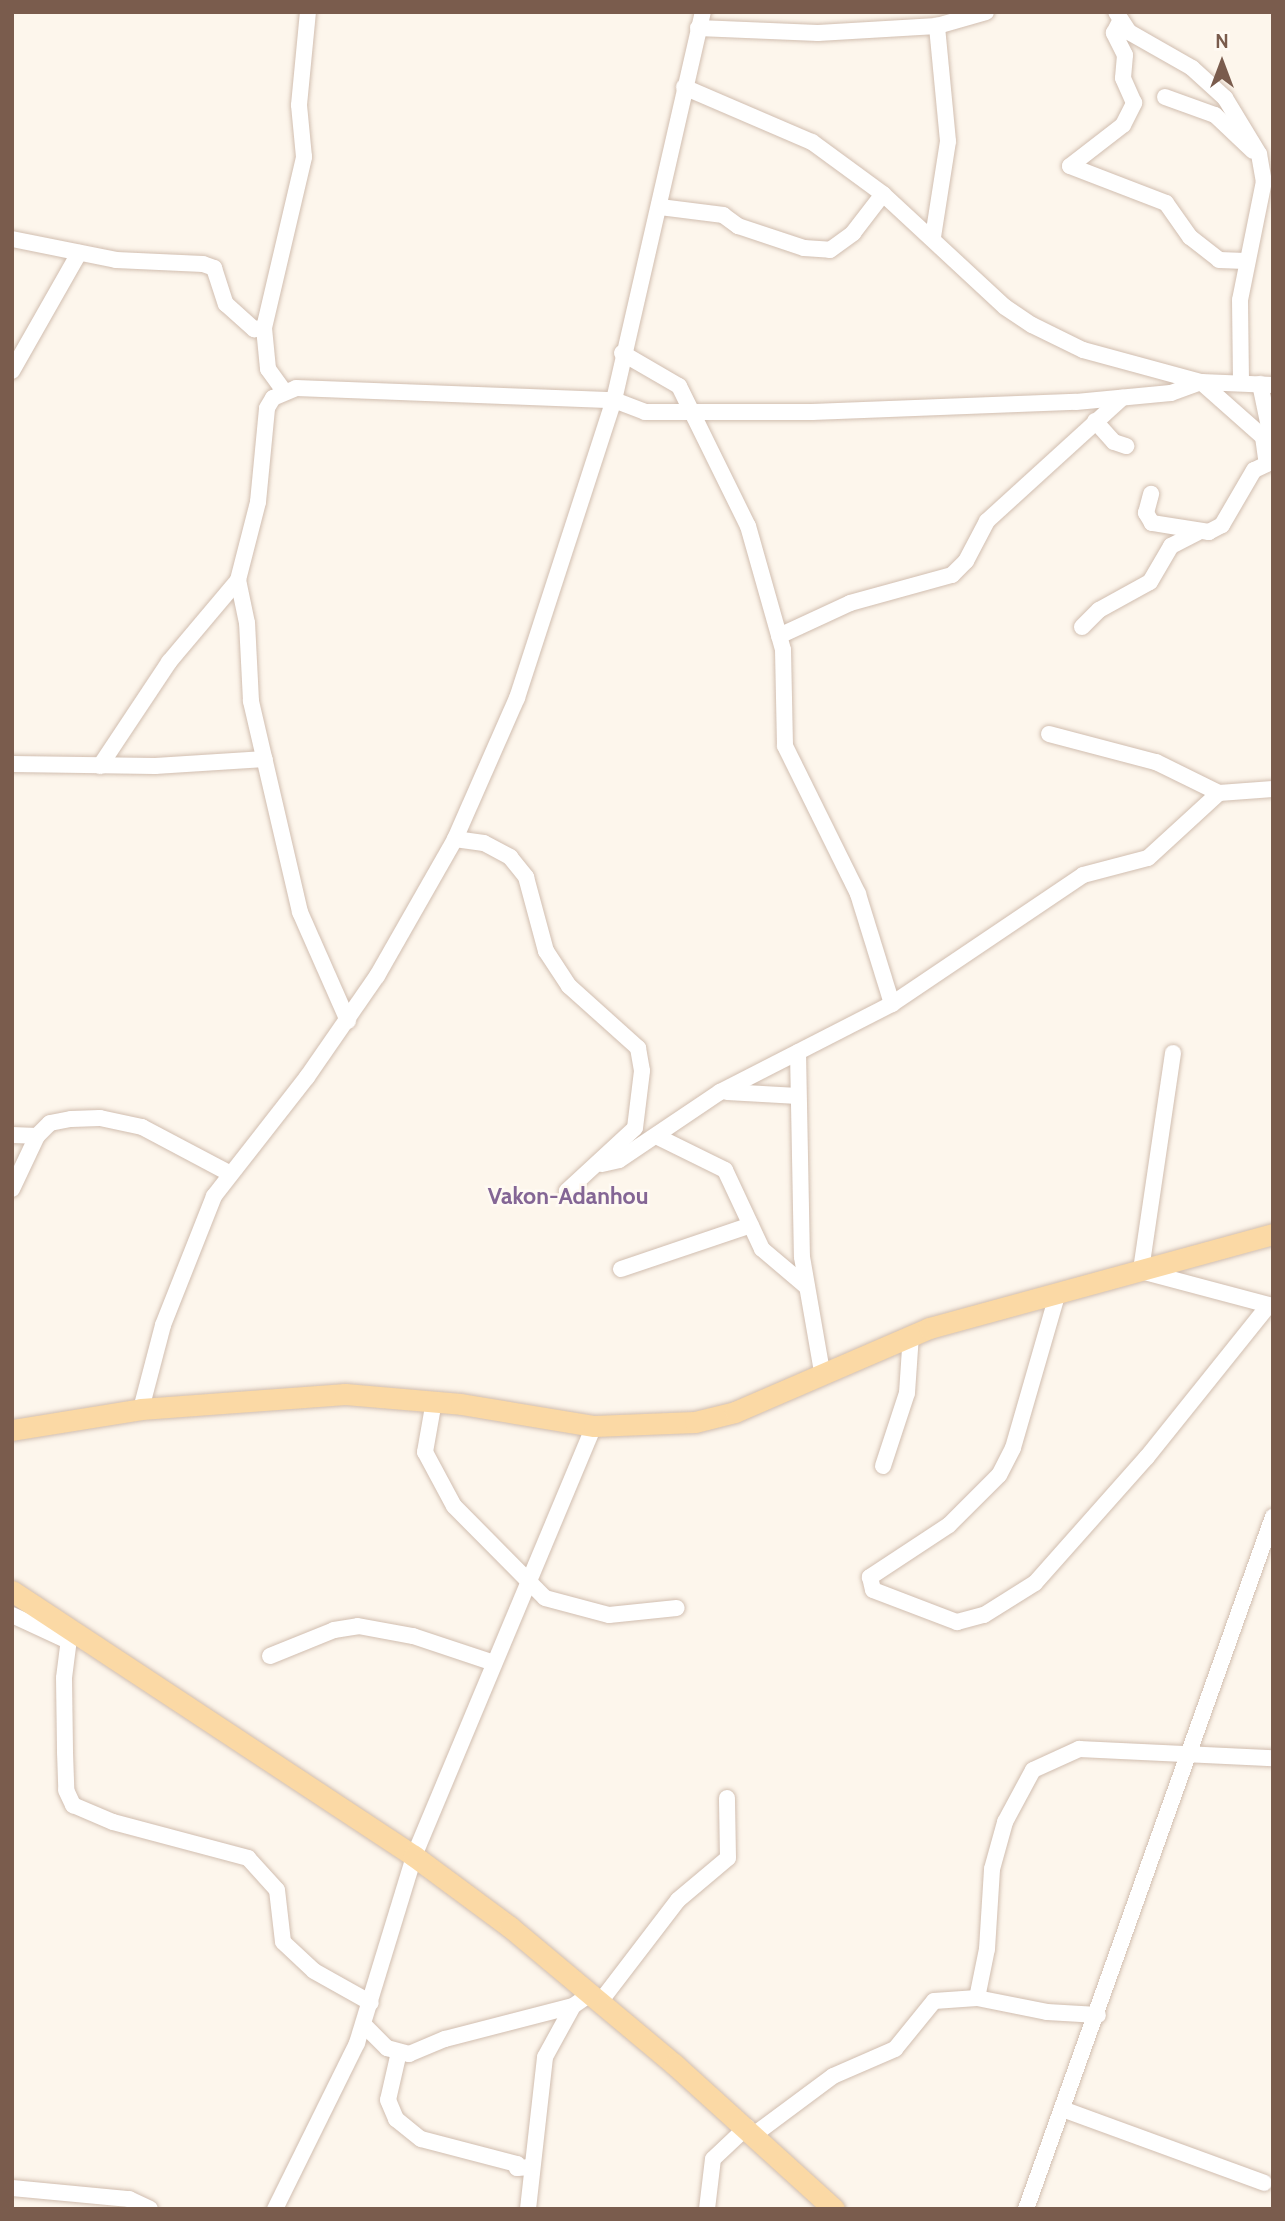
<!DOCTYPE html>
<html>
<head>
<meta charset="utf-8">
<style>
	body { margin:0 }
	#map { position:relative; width:1285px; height:2221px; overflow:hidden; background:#fdf6ec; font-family:Cabin,sans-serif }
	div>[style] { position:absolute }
	.roads { filter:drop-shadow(0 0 2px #d1beb0) drop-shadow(0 0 2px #d1beb0) }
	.minor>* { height:16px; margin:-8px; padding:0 8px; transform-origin:8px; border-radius:8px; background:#fff }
	.major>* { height:21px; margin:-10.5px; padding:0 10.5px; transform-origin:10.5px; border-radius:10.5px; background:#fbd9a5 }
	span { translate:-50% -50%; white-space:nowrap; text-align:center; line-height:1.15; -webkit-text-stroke:5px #fffaf3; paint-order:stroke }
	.quarter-label { font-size:23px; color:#846695; font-weight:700 }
	.frame { position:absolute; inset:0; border:14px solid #7a5c4d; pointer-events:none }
	.north { position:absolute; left:1187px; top:28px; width:70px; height:70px; -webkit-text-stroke:5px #fffaf3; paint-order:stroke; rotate:0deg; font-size:19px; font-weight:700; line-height:28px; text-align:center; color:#7a5c4d }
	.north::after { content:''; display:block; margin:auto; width:24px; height:32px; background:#7a5c4d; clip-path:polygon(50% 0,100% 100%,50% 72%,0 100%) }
</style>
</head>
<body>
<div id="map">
	<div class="roads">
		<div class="minor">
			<i style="left:1116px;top:12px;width:24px;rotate:57deg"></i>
			<i style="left:1129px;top:32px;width:73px;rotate:29.7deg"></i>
			<i style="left:1192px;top:68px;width:45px;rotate:42.3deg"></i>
			<i style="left:1225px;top:98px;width:66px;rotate:58.7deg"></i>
			<i style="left:1259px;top:154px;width:27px;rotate:80deg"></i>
			<i style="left:1264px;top:181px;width:121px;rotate:101.4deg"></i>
			<i style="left:1240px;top:300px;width:83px;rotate:89.3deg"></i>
			<i style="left:698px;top:28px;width:120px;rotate:2.4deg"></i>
			<i style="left:818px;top:33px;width:119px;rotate:-3.4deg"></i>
			<i style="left:937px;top:26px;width:51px;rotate:-15.9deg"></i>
			<i style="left:684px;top:87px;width:139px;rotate:23.3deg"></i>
			<i style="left:812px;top:142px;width:88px;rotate:36.2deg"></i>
			<i style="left:883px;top:194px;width:166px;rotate:42.8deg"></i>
			<i style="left:1005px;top:307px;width:32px;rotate:34deg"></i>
			<i style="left:1032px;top:325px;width:57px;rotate:26.1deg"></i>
			<i style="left:1083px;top:350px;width:122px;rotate:15.2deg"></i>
			<i style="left:1201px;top:382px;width:72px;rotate:2.4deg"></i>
			<i style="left:1165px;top:97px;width:53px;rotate:19.8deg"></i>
			<i style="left:1215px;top:115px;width:52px;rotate:43.5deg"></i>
			<i style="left:1070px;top:166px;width:103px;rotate:21.1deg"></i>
			<i style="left:1166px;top:203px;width:42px;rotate:54.8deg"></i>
			<i style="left:1190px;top:237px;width:37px;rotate:38deg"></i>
			<i style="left:1219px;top:260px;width:27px;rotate:2deg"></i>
			<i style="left:1070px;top:166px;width:67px;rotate:-37.7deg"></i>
			<i style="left:1123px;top:125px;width:25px;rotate:-63deg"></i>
			<i style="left:1134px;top:103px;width:27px;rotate:-114deg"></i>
			<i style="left:1123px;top:78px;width:23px;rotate:-85deg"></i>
			<i style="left:1125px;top:55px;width:25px;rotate:-117deg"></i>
			<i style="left:1114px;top:33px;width:13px;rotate:-63deg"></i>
			<i style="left:660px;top:207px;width:64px;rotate:7.2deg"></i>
			<i style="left:723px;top:215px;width:19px;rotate:36deg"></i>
			<i style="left:738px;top:226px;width:70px;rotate:18.4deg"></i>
			<i style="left:804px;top:248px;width:26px;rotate:4deg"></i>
			<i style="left:830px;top:250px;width:29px;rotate:-36deg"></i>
			<i style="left:853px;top:233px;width:49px;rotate:-52.4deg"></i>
			<i style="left:933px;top:237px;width:97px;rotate:-81.1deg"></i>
			<i style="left:948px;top:141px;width:116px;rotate:-95.5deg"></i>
			<i style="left:12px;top:239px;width:106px;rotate:11.4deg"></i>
			<i style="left:116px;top:260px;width:87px;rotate:2.6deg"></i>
			<i style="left:203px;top:264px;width:12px;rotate:20deg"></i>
			<i style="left:214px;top:268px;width:38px;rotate:72deg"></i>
			<i style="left:226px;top:304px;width:38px;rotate:42deg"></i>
			<i style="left:254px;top:329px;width:10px;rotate:-6deg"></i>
			<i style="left:264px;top:328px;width:176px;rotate:-76.8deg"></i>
			<i style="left:304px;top:157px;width:52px;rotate:-95.5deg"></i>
			<i style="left:299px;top:105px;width:93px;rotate:-84.5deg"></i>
			<i style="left:264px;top:328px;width:41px;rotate:84.4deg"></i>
			<i style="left:268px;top:369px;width:27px;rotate:54deg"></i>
			<i style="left:622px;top:353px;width:66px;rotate:30.1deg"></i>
			<i style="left:679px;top:386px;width:156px;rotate:63.8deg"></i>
			<i style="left:748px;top:526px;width:129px;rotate:74.2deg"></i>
			<i style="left:783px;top:650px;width:96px;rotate:88.8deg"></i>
			<i style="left:785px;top:746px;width:165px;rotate:63.7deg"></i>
			<i style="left:858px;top:894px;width:115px;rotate:72.8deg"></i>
			<i style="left:12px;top:371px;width:136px;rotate:-60.4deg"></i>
			<i style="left:1260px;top:384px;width:63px;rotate:78.2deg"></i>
			<i style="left:1095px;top:421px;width:28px;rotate:48deg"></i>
			<i style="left:1114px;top:442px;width:13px;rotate:18deg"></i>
			<i style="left:1082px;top:627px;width:24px;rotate:-45deg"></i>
			<i style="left:1099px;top:610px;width:58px;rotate:-28.8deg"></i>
			<i style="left:1150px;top:582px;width:42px;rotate:-59.7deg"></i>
			<i style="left:1171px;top:546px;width:30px;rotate:-27deg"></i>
			<i style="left:779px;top:636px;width:78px;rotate:-24.9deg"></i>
			<i style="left:850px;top:603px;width:106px;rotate:-15.4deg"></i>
			<i style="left:952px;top:575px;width:20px;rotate:-45deg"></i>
			<i style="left:966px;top:561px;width:45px;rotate:-62.3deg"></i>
			<i style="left:987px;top:521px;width:183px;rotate:-42.3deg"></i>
			<i style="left:1049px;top:734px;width:111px;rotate:14.7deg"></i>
			<i style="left:1156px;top:762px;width:70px;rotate:26.2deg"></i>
			<i style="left:12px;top:764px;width:143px;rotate:0.8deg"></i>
			<i style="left:155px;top:766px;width:110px;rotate:-3.6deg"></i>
			<i style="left:100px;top:766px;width:125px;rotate:-56.4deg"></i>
			<i style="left:169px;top:662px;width:107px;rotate:-49.9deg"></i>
			<i style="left:455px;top:839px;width:29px;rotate:8deg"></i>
			<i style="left:484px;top:843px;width:30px;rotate:28deg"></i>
			<i style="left:510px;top:857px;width:26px;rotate:51deg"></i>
			<i style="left:526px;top:877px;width:77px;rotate:74.9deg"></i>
			<i style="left:546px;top:951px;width:42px;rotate:56.7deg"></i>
			<i style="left:569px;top:986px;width:93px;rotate:41.9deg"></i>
			<i style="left:638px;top:1048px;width:23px;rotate:80deg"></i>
			<i style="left:642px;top:1071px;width:57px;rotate:97deg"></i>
			<i style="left:635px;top:1128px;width:93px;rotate:137.2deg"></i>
			<i style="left:348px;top:1021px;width:119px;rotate:-113.8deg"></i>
			<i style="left:300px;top:912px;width:217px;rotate:-103.1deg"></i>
			<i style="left:251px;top:701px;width:78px;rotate:-92.9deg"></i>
			<i style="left:247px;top:623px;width:44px;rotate:-101.8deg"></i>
			<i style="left:238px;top:580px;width:81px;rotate:-75.6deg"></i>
			<i style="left:258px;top:502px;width:94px;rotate:-84.5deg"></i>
			<i style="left:267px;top:408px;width:12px;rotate:-59deg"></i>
			<i style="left:273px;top:398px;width:25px;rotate:-23deg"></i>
			<i style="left:296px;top:388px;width:318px;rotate:2.2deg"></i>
			<i style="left:614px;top:400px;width:33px;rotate:21deg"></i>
			<i style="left:645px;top:412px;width:167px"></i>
			<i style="left:812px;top:412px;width:264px;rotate:-2.2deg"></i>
			<i style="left:1076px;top:402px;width:95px;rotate:-5.4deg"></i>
			<i style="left:1171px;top:393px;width:32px;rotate:-20deg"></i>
			<i style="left:1201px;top:382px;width:83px;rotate:41.6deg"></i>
			<i style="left:1263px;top:437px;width:27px;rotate:82deg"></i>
			<i style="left:1267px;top:464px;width:14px;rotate:155deg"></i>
			<i style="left:1254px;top:470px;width:64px;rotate:120.2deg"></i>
			<i style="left:1222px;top:525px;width:15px;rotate:152deg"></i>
			<i style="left:1209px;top:532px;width:58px;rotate:-171deg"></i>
			<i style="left:1152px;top:523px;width:12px;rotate:-121deg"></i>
			<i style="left:1146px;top:513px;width:20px;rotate:-75deg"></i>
			<i style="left:798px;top:1052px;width:205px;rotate:88.9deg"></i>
			<i style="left:802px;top:1257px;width:117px;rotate:80.1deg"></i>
			<i style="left:1173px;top:1053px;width:220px;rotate:98.4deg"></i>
			<i style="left:1141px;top:1271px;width:137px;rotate:14.9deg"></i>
			<i style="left:727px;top:1092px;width:71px;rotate:3.2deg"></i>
			<i style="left:12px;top:1135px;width:25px;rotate:2deg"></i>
			<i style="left:656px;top:1136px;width:77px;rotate:26.2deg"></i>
			<i style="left:725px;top:1170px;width:87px;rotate:64.9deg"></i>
			<i style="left:762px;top:1249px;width:59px;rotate:40.2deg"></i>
			<i style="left:602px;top:1164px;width:17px;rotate:-13deg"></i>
			<i style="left:619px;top:1160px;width:122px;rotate:-34deg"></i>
			<i style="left:720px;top:1092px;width:193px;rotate:-27.1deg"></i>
			<i style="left:892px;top:1004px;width:230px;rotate:-34deg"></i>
			<i style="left:1083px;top:875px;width:67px;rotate:-14.7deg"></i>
			<i style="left:1148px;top:858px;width:96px;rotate:-42.5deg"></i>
			<i style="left:1219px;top:793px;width:54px;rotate:-4.2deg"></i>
			<i style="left:12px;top:1189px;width:59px;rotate:-64.7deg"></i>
			<i style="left:37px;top:1136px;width:18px;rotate:-45deg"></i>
			<i style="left:50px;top:1123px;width:21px;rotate:-11deg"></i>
			<i style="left:71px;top:1119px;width:29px;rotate:-2deg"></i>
			<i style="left:100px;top:1118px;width:43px;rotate:12.1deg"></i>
			<i style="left:142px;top:1127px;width:98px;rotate:27.9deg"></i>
			<i style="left:621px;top:1269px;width:137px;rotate:-18.7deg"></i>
			<i style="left:1058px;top:1292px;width:162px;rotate:106.1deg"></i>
			<i style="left:1013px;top:1448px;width:30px;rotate:117deg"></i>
			<i style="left:999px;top:1475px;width:71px;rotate:135deg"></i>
			<i style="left:949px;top:1525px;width:95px;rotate:146.6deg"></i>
			<i style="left:870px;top:1577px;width:13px;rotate:77deg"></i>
			<i style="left:873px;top:1590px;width:90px;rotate:20.9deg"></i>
			<i style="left:957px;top:1622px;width:28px;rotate:-15deg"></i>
			<i style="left:984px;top:1615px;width:60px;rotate:-32.1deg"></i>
			<i style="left:1035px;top:1583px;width:169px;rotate:-48.4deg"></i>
			<i style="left:1147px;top:1457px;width:193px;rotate:-51.3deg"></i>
			<i style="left:434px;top:1401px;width:52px;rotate:100deg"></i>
			<i style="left:425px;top:1452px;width:61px;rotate:61.8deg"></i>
			<i style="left:454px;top:1506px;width:129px;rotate:45.3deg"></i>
			<i style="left:545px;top:1598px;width:66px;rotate:14.9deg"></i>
			<i style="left:609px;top:1615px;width:68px;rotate:-5.9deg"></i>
			<i style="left:141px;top:1409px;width:87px;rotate:-75.3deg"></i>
			<i style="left:163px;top:1325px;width:139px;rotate:-68.4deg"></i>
			<i style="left:214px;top:1196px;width:151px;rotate:-52deg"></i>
			<i style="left:307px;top:1077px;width:123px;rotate:-55.3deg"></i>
			<i style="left:377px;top:976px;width:158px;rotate:-60.3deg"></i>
			<i style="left:455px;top:839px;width:154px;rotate:-66.3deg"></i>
			<i style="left:517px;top:698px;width:313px;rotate:-72deg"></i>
			<i style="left:614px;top:400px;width:398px;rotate:-77.1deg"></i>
			<i style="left:883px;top:1466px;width:77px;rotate:-71.8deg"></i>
			<i style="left:907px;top:1393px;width:58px;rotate:-86.1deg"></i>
			<i style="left:12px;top:1615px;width:60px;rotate:24.8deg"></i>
			<i style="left:70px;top:1631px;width:47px;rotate:97.3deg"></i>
			<i style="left:64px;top:1678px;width:74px;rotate:89.2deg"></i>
			<i style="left:65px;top:1752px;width:38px;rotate:88deg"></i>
			<i style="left:66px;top:1790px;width:17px;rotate:65deg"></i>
			<i style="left:73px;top:1805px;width:43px;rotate:23deg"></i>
			<i style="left:113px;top:1822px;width:140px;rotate:14.9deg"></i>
			<i style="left:248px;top:1858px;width:43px;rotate:47.8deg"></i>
			<i style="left:277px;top:1890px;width:52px;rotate:83.4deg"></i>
			<i style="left:283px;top:1942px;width:42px;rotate:43.1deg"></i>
			<i style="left:314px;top:1971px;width:65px;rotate:29.3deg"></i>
			<i style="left:270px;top:1656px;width:69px;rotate:-22.1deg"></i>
			<i style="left:334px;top:1630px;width:24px;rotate:-9deg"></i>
			<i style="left:358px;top:1626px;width:56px;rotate:10.3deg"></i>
			<i style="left:413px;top:1636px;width:85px;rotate:18.4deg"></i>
			<i style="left:977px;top:1998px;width:50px;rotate:-78.5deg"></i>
			<i style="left:987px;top:1949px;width:80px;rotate:-86.4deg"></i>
			<i style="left:992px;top:1869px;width:49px;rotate:-74.5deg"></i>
			<i style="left:1005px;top:1822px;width:59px;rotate:-61.7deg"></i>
			<i style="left:1033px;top:1770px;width:51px;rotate:-24.5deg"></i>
			<i style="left:1079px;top:1749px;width:194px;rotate:2.7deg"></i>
			<i style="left:600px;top:2002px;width:128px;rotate:-52.6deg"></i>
			<i style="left:678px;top:1900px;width:65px;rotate:-40deg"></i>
			<i style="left:728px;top:1858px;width:60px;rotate:-91deg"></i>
			<i style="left:364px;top:2025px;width:33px;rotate:45deg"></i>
			<i style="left:387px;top:2048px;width:23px;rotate:15deg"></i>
			<i style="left:409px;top:2054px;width:39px;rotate:-23deg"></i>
			<i style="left:445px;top:2039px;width:132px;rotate:-14.5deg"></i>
			<i style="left:399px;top:2052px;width:49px;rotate:102.9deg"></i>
			<i style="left:388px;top:2100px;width:21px;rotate:67deg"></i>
			<i style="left:396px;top:2119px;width:32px;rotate:39deg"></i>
			<i style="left:421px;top:2139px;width:99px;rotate:14.6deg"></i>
			<i style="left:517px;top:2164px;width:4px;rotate:90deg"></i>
			<i style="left:517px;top:2168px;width:14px;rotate:-4deg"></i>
			<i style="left:1065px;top:2110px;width:212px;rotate:20.1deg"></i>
			<i style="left:755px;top:2134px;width:97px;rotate:-36.6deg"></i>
			<i style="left:833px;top:2076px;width:68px;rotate:-23.5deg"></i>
			<i style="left:895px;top:2049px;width:62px;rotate:-50.9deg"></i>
			<i style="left:934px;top:2001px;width:43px;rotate:-4deg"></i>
			<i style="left:977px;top:1998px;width:71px;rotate:11.3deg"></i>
			<i style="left:1047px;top:2012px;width:51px;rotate:3.4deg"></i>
			<i style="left:12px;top:2188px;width:118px;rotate:5.4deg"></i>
			<i style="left:129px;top:2199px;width:23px;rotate:25deg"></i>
			<i style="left:275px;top:2209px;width:185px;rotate:-63.7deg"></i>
			<i style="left:357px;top:2043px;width:195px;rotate:-73deg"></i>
			<i style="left:414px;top:1856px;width:466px;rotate:-67.3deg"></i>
			<i style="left:528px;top:2209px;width:153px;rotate:-83.6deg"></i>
			<i style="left:545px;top:2057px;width:58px;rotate:-61.2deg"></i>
			<i style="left:573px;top:2006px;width:21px;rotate:-35deg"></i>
			<i style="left:707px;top:2209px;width:50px;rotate:-83.2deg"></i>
			<i style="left:713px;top:2159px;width:47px;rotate:-43.3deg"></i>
			<i style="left:1026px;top:2209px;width:735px;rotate:-70.36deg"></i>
		</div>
		<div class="major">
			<i style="left:12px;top:1430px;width:131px;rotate:-9.2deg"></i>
			<i style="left:141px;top:1409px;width:205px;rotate:-4.2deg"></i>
			<i style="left:345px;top:1394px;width:116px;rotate:4.9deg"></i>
			<i style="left:461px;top:1404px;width:135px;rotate:9.4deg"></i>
			<i style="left:594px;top:1426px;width:101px;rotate:-2.3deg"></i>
			<i style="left:695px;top:1422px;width:41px;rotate:-14deg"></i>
			<i style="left:735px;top:1412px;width:211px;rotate:-23.4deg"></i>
			<i style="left:929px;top:1328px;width:357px;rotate:-15.3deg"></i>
			<i style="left:12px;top:1591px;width:481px;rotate:33.4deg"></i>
			<i style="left:414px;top:1856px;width:119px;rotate:36.5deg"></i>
			<i style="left:510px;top:1927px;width:214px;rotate:39.9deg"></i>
			<i style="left:674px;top:2064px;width:216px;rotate:42.2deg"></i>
		</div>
	</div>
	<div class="quarter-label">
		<span style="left:568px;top:1196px">Vakon-Adanhou</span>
	</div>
	<div class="frame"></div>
	<div class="north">N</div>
</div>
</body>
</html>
